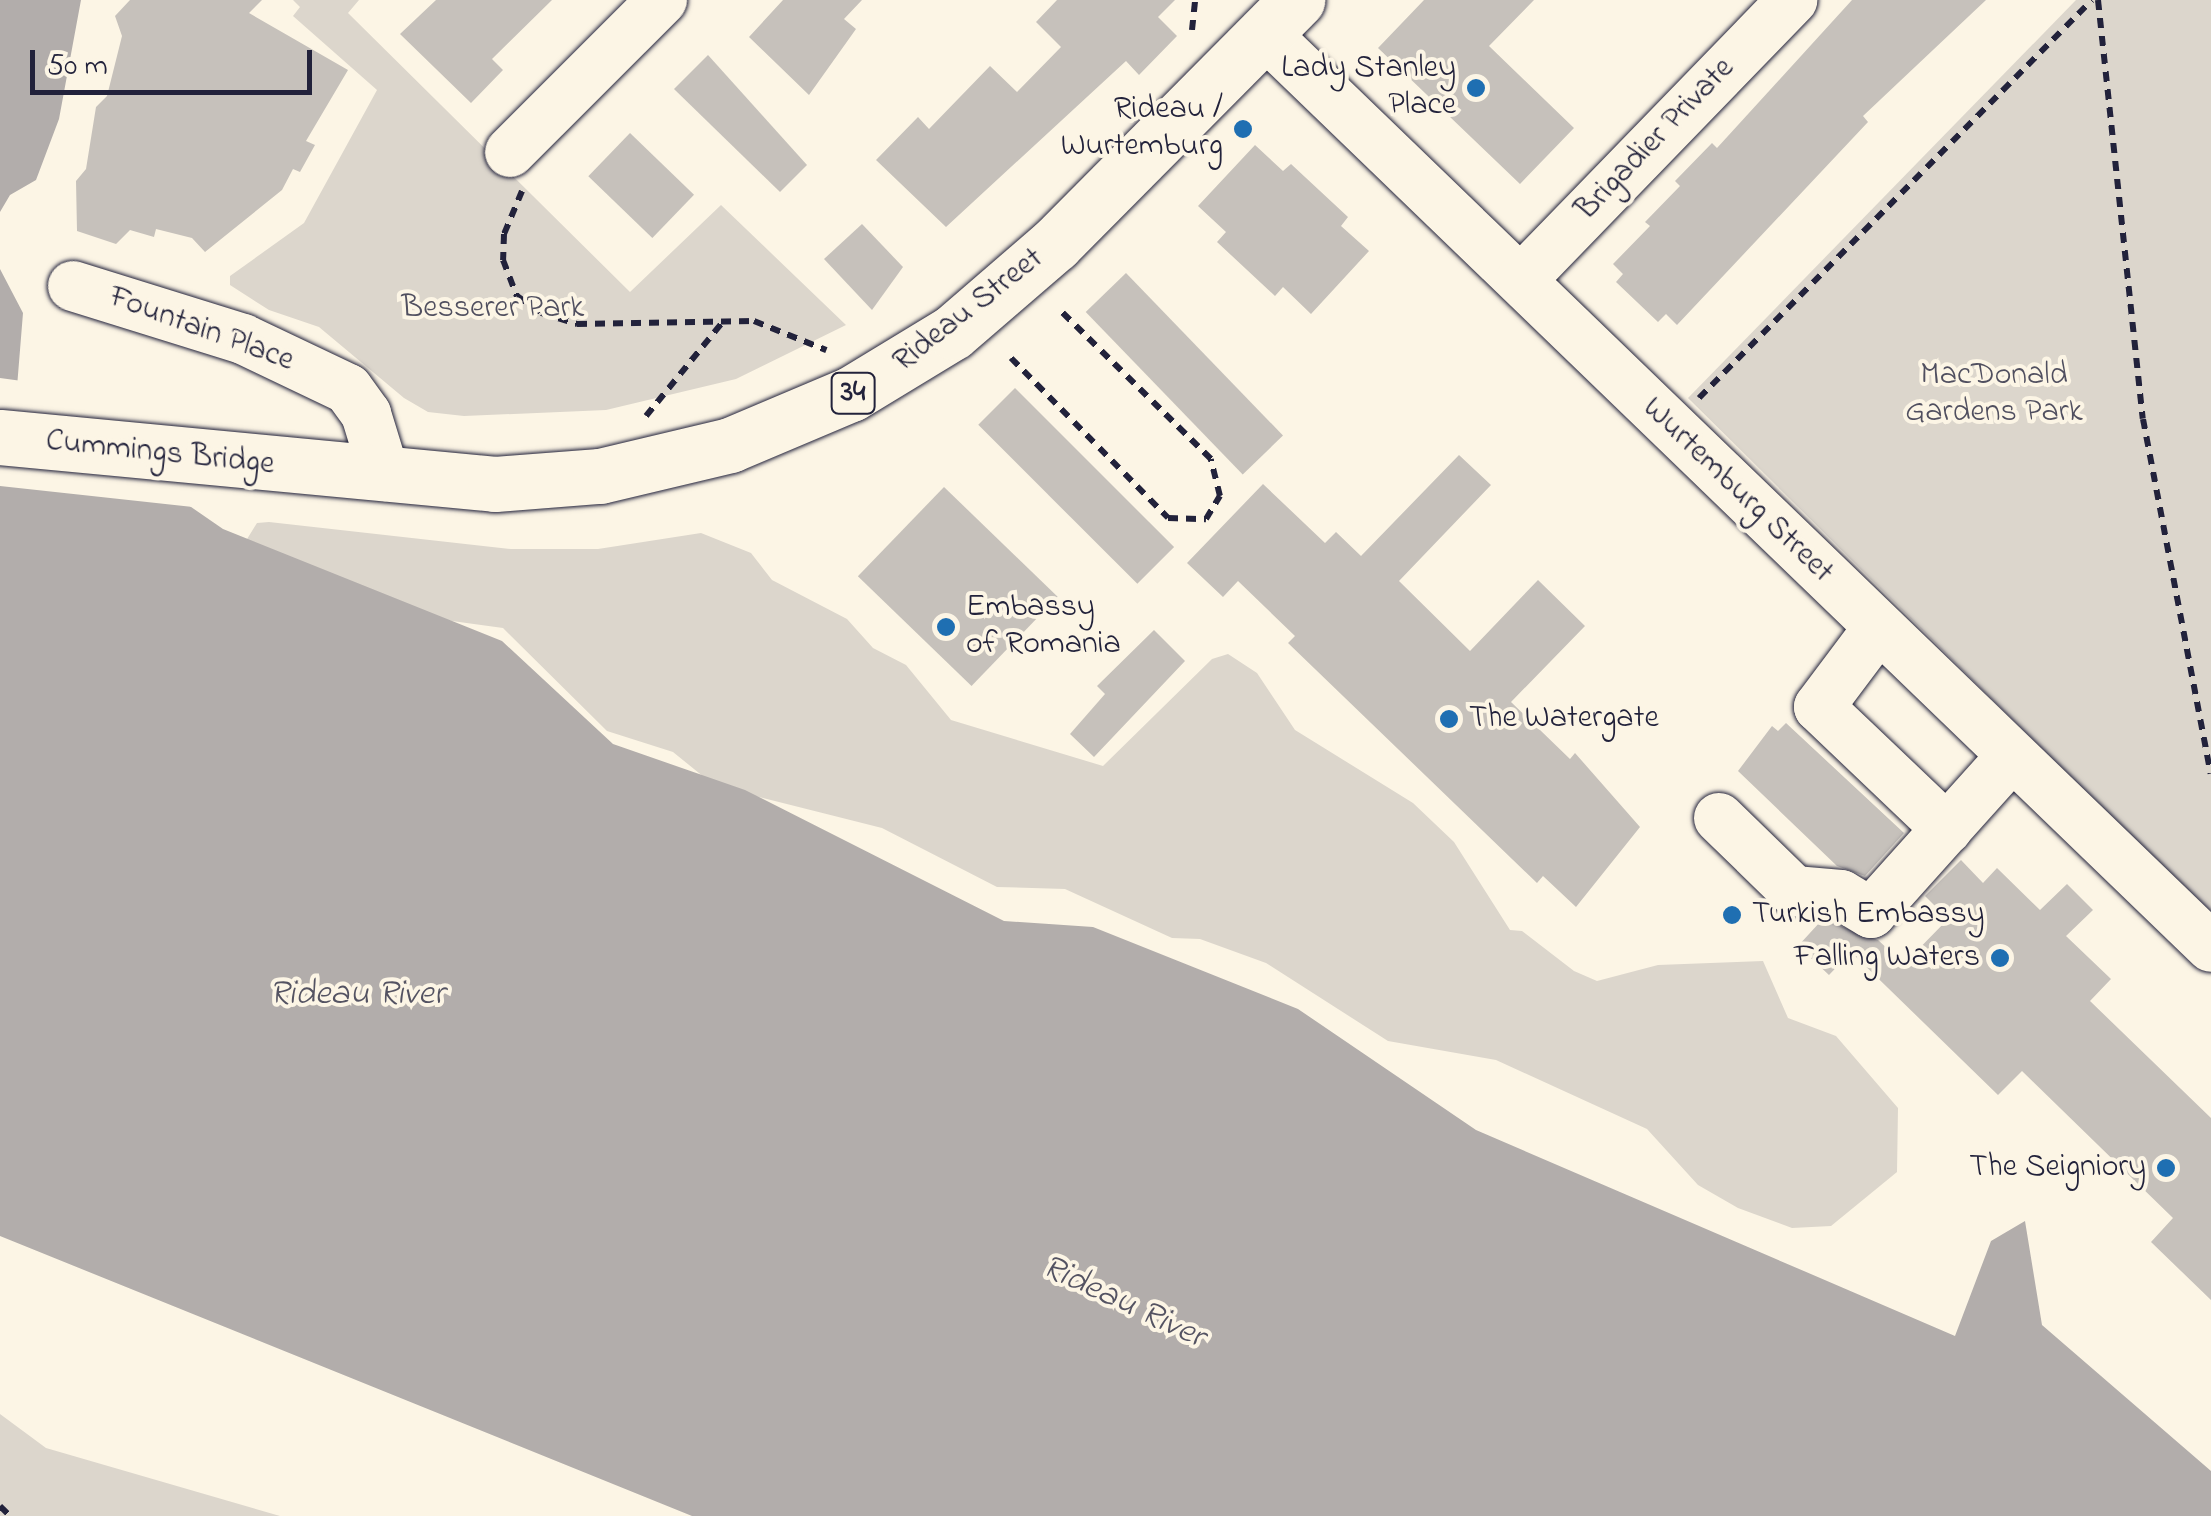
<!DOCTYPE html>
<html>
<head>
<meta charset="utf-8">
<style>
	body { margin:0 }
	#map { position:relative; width:2211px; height:1516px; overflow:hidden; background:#fcf5e5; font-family:"Indie Flower",sans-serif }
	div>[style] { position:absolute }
	.green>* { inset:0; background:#dcd6cc }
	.water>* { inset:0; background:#b2adab }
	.pier>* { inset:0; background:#fcf5e5 }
	.building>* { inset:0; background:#c6c1bb; transform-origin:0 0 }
	.path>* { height:6px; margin-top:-3px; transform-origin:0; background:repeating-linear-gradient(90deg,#22223b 0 10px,transparent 0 18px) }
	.roads { filter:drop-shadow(0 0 2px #22223b) drop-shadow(0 0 2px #22223b) }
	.minor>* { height:50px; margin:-25px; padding:0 25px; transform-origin:25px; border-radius:25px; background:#fcf5e5 }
	.major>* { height:55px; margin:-27.5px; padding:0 27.5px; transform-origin:27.5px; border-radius:27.5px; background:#fcf5e5 }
	.dots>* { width:28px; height:28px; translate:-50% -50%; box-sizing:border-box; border:5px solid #fcf5e5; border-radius:50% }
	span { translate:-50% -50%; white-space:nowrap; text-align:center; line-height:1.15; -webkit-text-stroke:8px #fcf5e5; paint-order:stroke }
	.shield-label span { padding:2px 8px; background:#fcf5e5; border:2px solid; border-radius:8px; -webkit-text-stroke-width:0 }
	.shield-label { font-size:30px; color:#22223b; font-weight:700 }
	.poi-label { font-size:32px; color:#22223b }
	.right { translate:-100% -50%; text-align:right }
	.left { translate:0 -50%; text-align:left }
	.street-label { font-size:32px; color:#22223b }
	.park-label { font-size:32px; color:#504f5f }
	.water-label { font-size:35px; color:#545362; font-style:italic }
	.scale { position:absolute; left:30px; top:50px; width:282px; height:45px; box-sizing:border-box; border:5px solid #22223b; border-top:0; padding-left:12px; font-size:30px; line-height:35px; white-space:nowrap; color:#22223b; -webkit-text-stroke:8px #fcf5e5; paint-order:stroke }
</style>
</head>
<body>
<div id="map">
	<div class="green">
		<i style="clip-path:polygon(293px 0,359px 0,348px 13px,630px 292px,721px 205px,846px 325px,736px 379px,606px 410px,464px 416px,428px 412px,404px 398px,319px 327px,269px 310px,230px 285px,230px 276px,304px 223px,377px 90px,293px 16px,300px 7px)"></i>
		<i style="clip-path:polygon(2076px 0,2211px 0,2211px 916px,1688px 398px)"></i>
		<i style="clip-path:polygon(269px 522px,511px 549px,598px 549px,701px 533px,751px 553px,772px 580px,847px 619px,873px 648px,906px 665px,951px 720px,1103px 766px,1212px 659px,1228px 654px,1257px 673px,1295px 730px,1413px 803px,1454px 842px,1510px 930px,1522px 931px,1574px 971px,1597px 981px,1658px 965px,1763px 961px,1788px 1018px,1836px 1036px,1898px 1108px,1897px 1172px,1831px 1226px,1792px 1228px,1738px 1208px,1698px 1185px,1647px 1129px,1496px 1060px,1388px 1041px,1266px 963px,1200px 939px,1172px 938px,1065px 889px,997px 887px,882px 828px,715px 786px,673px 752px,607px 731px,503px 628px,423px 617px,244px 544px,257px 523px)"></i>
		<i style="clip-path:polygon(0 1414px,46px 1448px,280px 1516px,0 1516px)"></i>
	</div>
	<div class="water">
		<i style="clip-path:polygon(0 0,81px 0,59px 119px,36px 180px,10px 195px,0 212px)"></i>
		<i style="clip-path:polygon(0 269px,23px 313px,17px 387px,223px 529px,502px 641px,613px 744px,745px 790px,1004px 921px,1093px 927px,1298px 1009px,1476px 1130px,1955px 1336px,1991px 1241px,2025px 1221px,2042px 1325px,2211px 1471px,2211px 1516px,692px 1516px,0 1236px)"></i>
	</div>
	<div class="pier">
		<i style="clip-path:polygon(0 378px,22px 381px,202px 508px,0 486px)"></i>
	</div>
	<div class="building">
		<i style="clip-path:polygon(130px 0,262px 0,249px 13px,348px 70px,306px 141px,315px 145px,300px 172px,293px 169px,282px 190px,205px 252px,192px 238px,156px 229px,154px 237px,130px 230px,116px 244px,77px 231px,76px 181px,86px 169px,96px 107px,107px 96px,122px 36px,115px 16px)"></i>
		<i style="clip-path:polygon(436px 0,552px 0,492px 59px,503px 70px,471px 103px,400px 34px)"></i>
		<i style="clip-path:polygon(783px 0,862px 0,844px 19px,856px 29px,809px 95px,749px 37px)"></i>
		<i style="clip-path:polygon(1057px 0,1175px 0,1158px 17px,1177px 36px,1139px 75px,1126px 61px,946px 227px,876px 160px,918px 117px,929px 129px,990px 66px,1017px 92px,1061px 47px,1036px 22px)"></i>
		<i style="clip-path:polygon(1424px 0,1534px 0,1489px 46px,1574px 128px,1520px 184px,1378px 48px)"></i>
		<i style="clip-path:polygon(1852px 0,1986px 0,1863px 116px,1868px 122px,1677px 325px,1666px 314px,1658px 322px,1616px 282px,1623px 274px,1613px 264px,1650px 226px,1645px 222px,1680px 186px,1675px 181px,1712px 143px,1717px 148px)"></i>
		<i style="clip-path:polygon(708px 55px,807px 165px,780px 192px,674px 89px)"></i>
		<i style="left:630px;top:133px;width:89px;height:60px;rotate:44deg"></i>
		<i style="clip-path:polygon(1255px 145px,1283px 171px,1291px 164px,1348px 217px,1341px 226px,1369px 251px,1311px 314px,1283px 287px,1275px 296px,1217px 242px,1226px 232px,1198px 206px)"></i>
		<i style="clip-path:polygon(862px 224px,903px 267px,872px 310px,824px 259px)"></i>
		<i style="left:1126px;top:273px;width:226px;height:56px;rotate:46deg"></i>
		<i style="left:1015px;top:388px;width:225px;height:52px;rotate:45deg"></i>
		<i style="clip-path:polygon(1459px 455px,1491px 485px,1399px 581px,1470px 651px,1538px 580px,1585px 626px,1511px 702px,1570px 759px,1575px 753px,1640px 827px,1576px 907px,1543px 876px,1537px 883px,1288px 643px,1295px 636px,1238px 581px,1223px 597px,1187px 563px,1263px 484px,1325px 543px,1336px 532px,1361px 556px)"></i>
		<i style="left:944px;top:487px;width:158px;height:124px;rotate:44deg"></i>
		<i style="clip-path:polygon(1154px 630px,1185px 661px,1094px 757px,1070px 734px,1105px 694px,1097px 686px)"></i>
		<i style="clip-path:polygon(1786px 723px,1904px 833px,1865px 876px,1837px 866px,1738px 771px,1772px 726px,1778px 731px)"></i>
		<i style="clip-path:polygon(1961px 860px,1983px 883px,1997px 868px,2040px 910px,2067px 884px,2093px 910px,2066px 936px,2111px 979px,2090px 1001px,2211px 1118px,2211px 1300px,2151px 1242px,2173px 1218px,2022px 1071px,1998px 1095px,1851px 952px,1829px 975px,1798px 946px,1820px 922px,1832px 923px,1878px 940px,1904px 964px,1948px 919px,1925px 896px)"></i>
	</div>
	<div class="path">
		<i style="left:2098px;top:0;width:421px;rotate:83.9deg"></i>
		<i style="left:2143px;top:419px;width:361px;rotate:79.2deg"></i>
		<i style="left:1192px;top:30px;width:30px;rotate:-84deg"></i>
		<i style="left:522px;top:191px;width:47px;rotate:112.7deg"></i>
		<i style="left:504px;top:234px;width:26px;rotate:92deg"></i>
		<i style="left:503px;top:260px;width:39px;rotate:69deg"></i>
		<i style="left:517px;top:296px;width:29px;rotate:35deg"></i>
		<i style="left:541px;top:313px;width:38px;rotate:17deg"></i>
		<i style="left:577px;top:324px;width:177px;rotate:-1deg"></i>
		<i style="left:754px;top:321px;width:78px;rotate:21.9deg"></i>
		<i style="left:1011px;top:358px;width:224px;rotate:45.5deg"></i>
		<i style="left:1168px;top:518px;width:38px;rotate:2deg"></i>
		<i style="left:1206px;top:519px;width:27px;rotate:-59deg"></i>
		<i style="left:1220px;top:496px;width:38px;rotate:-104deg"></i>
		<i style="left:1211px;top:459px;width:209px;rotate:-135.4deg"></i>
		<i style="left:1699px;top:398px;width:559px;rotate:-45.36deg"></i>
		<i style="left:646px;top:416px;width:125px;rotate:-50.8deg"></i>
		<i style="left:0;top:1506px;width:14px;rotate:45deg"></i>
	</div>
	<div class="roads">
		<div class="minor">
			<i style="left:1264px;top:33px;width:1316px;rotate:43.98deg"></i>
			<i style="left:510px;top:152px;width:215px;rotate:-45deg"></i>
			<i style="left:1521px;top:280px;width:390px;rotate:-45.9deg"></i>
			<i style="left:73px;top:286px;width:178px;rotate:17.3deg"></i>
			<i style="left:243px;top:339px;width:116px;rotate:25.5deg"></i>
			<i style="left:348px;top:389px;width:31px;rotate:54deg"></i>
			<i style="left:366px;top:414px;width:65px;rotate:73deg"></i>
			<i style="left:1879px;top:627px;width:100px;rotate:126.9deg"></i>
			<i style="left:1819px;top:707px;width:177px;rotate:43.6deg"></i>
			<i style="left:1719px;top:818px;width:105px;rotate:44.2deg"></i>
			<i style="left:1794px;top:891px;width:47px;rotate:4.9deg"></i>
			<i style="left:1841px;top:895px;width:35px;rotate:31deg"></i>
			<i style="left:1871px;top:913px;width:211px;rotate:-48.1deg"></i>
		</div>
		<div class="major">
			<i style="left:0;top:437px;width:497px;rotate:5.4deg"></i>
			<i style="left:495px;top:484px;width:105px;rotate:-4.4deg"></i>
			<i style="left:600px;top:476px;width:134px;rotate:-13.4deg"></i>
			<i style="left:730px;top:445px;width:131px;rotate:-22.9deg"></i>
			<i style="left:851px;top:394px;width:119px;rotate:-31.3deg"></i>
			<i style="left:953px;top:332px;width:135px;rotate:-40.8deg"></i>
			<i style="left:1055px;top:244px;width:344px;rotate:-45.2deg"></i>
		</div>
	</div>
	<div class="dots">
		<i style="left:1476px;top:88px;background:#1f6fb2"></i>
		<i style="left:1243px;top:129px;background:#1f6fb2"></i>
		<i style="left:946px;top:627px;background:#1f6fb2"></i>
		<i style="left:1449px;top:719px;background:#1f6fb2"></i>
		<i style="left:1732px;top:915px;background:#1f6fb2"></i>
		<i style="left:2000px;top:958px;background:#1f6fb2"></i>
		<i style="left:2166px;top:1168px;background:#1f6fb2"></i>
	</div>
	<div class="shield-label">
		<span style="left:853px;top:393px">34</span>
	</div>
	<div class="poi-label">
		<span class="right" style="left:1456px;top:88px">Lady Stanley<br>Place</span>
		<span class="right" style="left:1223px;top:129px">Rideau /<br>Wurtemburg</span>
		<span class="left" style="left:966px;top:627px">Embassy<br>of Romania</span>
		<span class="left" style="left:1469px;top:719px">The Watergate</span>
		<span class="left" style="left:1752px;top:915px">Turkish Embassy</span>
		<span class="right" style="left:1980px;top:958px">Falling Waters</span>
		<span class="right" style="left:2146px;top:1168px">The Seigniory</span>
	</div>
	<div class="street-label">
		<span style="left:1656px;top:140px;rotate:-46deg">Brigadier Private</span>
		<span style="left:969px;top:311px;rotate:-38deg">Rideau Street</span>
		<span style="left:201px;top:330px;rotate:20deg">Fountain Place</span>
		<span style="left:160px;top:454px;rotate:6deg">Cummings Bridge</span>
		<span style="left:1737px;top:491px;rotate:44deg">Wurtemburg Street</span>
	</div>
	<div class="park-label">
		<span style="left:493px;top:309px">Besserer Park</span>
		<span style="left:1994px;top:395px">MacDonald<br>Gardens Park</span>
	</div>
	<div class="water-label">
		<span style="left:357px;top:995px">Rideau River</span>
		<span style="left:1123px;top:1303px;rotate:25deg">Rideau River</span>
	</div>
	<div class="scale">50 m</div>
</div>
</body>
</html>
